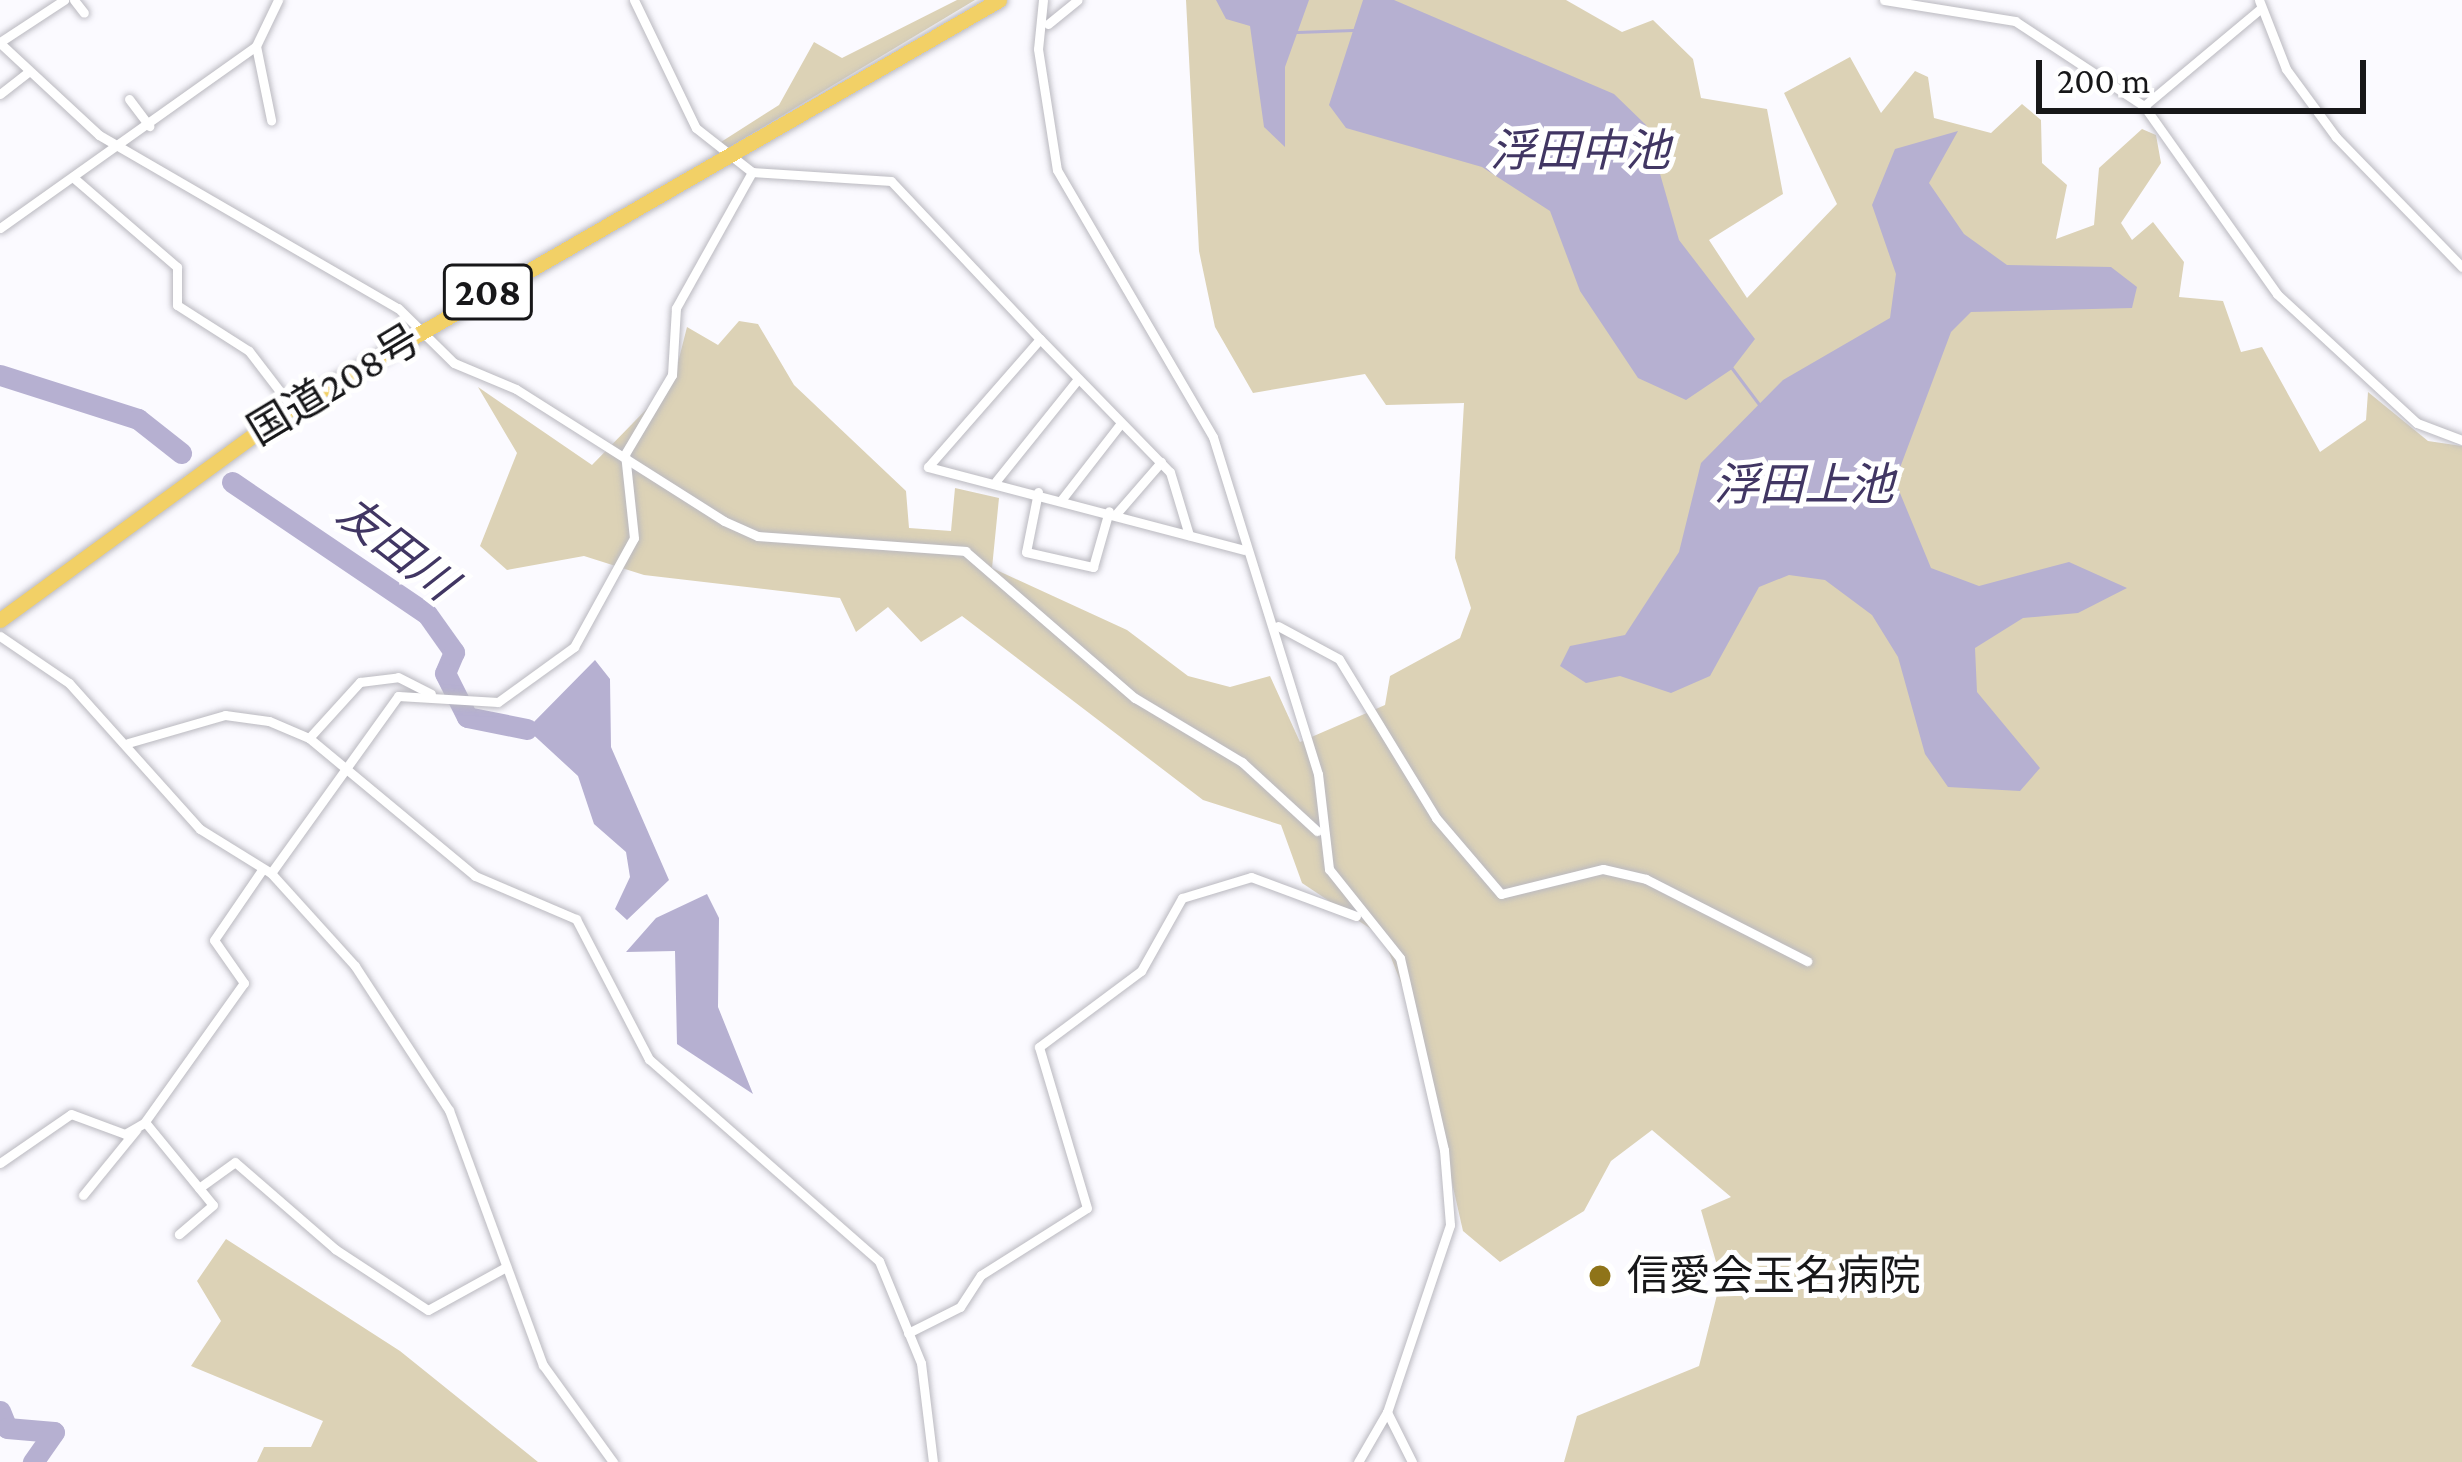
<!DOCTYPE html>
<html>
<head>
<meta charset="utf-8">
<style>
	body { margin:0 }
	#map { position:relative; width:2462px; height:1462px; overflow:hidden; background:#fbfaff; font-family:"Crimson Pro","Noto Sans JP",serif }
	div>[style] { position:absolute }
	.green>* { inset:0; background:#dcd2b6 }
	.water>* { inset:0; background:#b6b0d1 }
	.stream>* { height:3px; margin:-1.5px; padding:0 1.5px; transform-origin:1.5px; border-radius:1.5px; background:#b6b0d1 }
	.river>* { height:21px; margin:-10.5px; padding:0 10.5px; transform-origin:10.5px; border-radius:10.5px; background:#b6b0d1 }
	.roads { filter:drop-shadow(0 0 3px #bab9c0) drop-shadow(0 0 3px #bab9c0) }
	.minor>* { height:9px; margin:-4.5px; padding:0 4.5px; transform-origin:4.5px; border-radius:4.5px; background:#fff }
	.trunk>* { height:15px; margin:-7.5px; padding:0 7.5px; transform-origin:7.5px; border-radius:7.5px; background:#f2d066 }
	.dots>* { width:33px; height:33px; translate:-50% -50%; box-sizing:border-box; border:6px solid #fff; border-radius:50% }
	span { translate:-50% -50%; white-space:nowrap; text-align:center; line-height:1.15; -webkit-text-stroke:10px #fff; paint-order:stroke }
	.shield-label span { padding:3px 9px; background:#fff; border:3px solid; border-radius:9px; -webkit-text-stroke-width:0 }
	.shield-label { font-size:39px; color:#171719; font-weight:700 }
	.street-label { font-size:42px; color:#171719 }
	.poi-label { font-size:42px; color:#171719 }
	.left { translate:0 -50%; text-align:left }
	.water-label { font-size:45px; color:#413663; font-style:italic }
	.scale { position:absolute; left:2036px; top:60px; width:330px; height:54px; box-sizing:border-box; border:6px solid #171719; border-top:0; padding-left:15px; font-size:36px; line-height:42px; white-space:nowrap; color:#171719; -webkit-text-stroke:9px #fff; paint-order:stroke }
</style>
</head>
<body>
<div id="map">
	<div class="green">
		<i style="clip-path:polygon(957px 0,975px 0,728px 148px,721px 142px,779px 105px,814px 42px,842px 58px)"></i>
		<i style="clip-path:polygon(1186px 0,1566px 0,1622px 32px,1653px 20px,1693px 59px,1701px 98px,1767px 109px,1783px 194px,1709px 240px,1747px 298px,1837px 204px,1784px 93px,1850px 57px,1881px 113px,1915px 71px,1928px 77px,1934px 118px,1991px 133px,2022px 104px,2041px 120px,2042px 163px,2067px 185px,2056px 239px,2094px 225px,2099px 168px,2142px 129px,2156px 135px,2161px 163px,2121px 223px,2132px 240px,2153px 222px,2184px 262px,2179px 297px,2223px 301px,2241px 352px,2262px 347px,2320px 452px,2366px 420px,2368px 392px,2428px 441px,2462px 446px,2462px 1462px,1564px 1462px,1577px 1416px,1699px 1366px,1721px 1279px,1701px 1210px,1731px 1197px,1652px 1130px,1611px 1161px,1584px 1211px,1500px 1262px,1463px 1231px,1414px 1016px,1383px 937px,1302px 883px,1281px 825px,1203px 800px,962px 616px,921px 642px,888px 607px,856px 632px,840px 598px,644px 575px,584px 556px,507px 570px,480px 546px,517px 453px,478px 387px,592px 465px,673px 382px,687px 327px,718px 345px,739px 321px,758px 324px,794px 385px,906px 491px,909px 528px,951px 531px,955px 488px,999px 498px,992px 568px,1127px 630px,1188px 676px,1230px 687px,1270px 676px,1300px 742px,1385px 705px,1390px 676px,1460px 638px,1471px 608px,1455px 558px,1464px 403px,1386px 405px,1365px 374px,1253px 393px,1215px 327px,1199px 251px)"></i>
		<i style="clip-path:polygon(226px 1239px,400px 1351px,538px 1462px,257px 1462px,264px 1447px,311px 1447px,323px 1421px,191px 1366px,221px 1321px,197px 1281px)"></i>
	</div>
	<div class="water">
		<i style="clip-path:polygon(1216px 0,1309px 0,1285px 67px,1285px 147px,1264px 127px,1250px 26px,1226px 19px)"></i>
		<i style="clip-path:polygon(1363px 0,1394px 0,1614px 94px,1646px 125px,1679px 240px,1755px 339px,1732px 369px,1686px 400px,1638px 378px,1580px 291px,1550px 211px,1482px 167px,1346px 128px,1329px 105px)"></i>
		<i style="clip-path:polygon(1958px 131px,1929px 183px,1964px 234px,2007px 265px,2111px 267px,2137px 287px,2132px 308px,1971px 312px,1951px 332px,1895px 481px,1931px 568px,1979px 586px,2069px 562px,2127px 588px,2078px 613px,2023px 618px,1975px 648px,1977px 692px,2040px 768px,2020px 791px,1948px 787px,1925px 754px,1898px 657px,1872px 615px,1825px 580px,1789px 575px,1759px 587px,1710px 676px,1671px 693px,1620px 676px,1586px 683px,1560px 666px,1570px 646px,1625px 635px,1679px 552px,1701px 463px,1783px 380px,1890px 318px,1896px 274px,1872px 205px,1895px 149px)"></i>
		<i style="clip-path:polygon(595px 660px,610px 679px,611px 747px,669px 880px,627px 920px,615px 909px,630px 877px,626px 852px,594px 824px,578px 776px,527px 729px)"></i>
		<i style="clip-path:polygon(707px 894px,719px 918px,718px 1007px,753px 1094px,677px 1044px,675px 951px,626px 952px,656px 918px)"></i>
	</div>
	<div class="stream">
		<i style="left:1297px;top:32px;width:56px;rotate:-2deg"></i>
		<i style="left:1731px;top:367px;width:50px;rotate:53.1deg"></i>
	</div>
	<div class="river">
		<i style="left:0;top:375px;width:145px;rotate:17.7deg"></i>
		<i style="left:138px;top:419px;width:55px;rotate:38.3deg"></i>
		<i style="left:232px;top:482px;width:235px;rotate:34.1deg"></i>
		<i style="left:427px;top:614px;width:47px;rotate:54.6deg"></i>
		<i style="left:454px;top:652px;width:23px;rotate:113deg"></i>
		<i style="left:445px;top:673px;width:49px;rotate:63.4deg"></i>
		<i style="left:467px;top:717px;width:61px;rotate:11.3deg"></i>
		<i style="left:0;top:1411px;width:18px;rotate:68deg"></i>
		<i style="left:7px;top:1428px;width:47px;rotate:4.9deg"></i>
		<i style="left:54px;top:1432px;width:37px;rotate:125deg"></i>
	</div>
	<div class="roads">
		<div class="minor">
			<i style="left:74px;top:0;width:16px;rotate:52deg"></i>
			<i style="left:634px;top:0;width:142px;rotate:64.2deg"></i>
			<i style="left:696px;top:128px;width:71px;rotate:38.2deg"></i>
			<i style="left:752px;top:172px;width:139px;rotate:3.7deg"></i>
			<i style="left:891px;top:181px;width:217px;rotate:46.7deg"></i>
			<i style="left:1040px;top:339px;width:170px;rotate:131.2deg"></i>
			<i style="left:928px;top:467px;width:327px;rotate:14.7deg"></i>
			<i style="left:1043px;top:0;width:49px;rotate:95.8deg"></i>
			<i style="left:1038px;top:49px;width:122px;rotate:81.1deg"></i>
			<i style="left:1057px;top:170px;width:309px;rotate:59.7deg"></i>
			<i style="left:1213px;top:437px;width:353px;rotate:72.7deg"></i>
			<i style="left:1318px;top:774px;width:96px;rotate:83.4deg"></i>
			<i style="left:1329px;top:869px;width:114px;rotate:51.4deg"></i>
			<i style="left:1400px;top:958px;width:197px;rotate:77.1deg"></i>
			<i style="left:1444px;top:1150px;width:75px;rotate:85.4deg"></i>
			<i style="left:1450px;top:1225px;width:197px;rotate:108.6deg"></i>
			<i style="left:1387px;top:1412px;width:58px;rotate:120.1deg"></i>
			<i style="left:1884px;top:0;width:133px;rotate:9.1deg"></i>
			<i style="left:2015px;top:21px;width:154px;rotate:33.4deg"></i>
			<i style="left:2144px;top:106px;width:153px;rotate:-39.9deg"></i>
			<i style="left:2259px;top:0;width:74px;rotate:68.6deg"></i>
			<i style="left:2286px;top:69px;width:84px;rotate:53.7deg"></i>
			<i style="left:2336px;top:137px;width:181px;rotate:45.9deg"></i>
			<i style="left:1048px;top:24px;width:38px;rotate:-39deg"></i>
			<i style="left:0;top:42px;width:77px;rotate:-33.3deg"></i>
			<i style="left:0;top:43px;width:135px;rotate:42.9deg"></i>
			<i style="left:99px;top:135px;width:345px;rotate:30.1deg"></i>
			<i style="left:398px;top:308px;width:78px;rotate:44.5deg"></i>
			<i style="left:454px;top:363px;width:67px;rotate:22.8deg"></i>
			<i style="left:516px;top:389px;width:246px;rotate:32.4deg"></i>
			<i style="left:724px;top:521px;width:37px;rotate:24deg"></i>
			<i style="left:758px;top:536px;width:208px;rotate:4.1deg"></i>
			<i style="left:965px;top:551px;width:225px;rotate:40.9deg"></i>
			<i style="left:1135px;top:698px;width:125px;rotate:30.9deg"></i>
			<i style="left:1242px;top:762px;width:102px;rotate:42.6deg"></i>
			<i style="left:256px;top:46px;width:76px;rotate:78.5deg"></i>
			<i style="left:0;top:94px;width:37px;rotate:-38deg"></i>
			<i style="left:129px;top:99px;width:34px;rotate:53deg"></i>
			<i style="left:2144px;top:106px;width:230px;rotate:54.7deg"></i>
			<i style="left:2277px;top:294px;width:190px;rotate:42.7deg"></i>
			<i style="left:2417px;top:423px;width:48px;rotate:20.7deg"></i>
			<i style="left:75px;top:179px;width:135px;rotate:40.8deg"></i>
			<i style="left:177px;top:267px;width:38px;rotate:90deg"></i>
			<i style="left:177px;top:305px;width:85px;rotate:32.6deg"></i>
			<i style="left:249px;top:351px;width:71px;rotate:52.5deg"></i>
			<i style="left:0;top:228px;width:314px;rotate:-35.4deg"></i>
			<i style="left:256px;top:46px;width:51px;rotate:-64.4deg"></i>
			<i style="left:1040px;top:339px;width:186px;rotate:45.7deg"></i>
			<i style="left:1170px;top:472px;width:66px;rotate:73.2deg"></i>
			<i style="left:996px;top:481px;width:131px;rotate:-51.2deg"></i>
			<i style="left:1038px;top:492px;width:61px;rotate:101.3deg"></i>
			<i style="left:1026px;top:552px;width:69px;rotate:12.6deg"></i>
			<i style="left:1093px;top:567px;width:58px;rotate:-74.1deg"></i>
			<i style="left:1062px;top:499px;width:96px;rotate:-52.2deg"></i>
			<i style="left:1116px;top:514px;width:69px;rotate:-49.1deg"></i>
			<i style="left:1278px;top:626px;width:69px;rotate:28.4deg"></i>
			<i style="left:1339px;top:659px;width:186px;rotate:58.6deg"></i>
			<i style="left:1436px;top:818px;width:100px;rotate:49.5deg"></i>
			<i style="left:1501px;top:894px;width:105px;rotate:-13.8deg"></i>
			<i style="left:1603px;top:869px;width:44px;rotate:13.1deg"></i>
			<i style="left:1646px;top:879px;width:181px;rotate:27deg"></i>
			<i style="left:0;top:636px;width:83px;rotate:34.3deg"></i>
			<i style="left:69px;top:683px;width:196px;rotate:48.1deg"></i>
			<i style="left:200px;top:829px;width:84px;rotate:31.8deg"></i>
			<i style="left:271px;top:873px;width:125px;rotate:47.9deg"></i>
			<i style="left:355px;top:966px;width:172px;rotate:56.9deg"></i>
			<i style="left:449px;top:1110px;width:272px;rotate:69.8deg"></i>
			<i style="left:543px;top:1365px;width:120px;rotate:54.2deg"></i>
			<i style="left:309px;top:738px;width:76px;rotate:-47.7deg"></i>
			<i style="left:360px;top:682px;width:38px;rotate:-7deg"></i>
			<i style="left:398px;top:677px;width:37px;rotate:27deg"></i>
			<i style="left:128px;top:743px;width:101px;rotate:-16.1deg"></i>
			<i style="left:225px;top:715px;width:44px;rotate:7.8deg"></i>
			<i style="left:269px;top:721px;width:43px;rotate:23deg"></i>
			<i style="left:309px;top:738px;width:216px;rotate:39.7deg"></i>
			<i style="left:475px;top:876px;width:110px;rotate:23.1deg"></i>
			<i style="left:576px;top:919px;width:158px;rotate:62.5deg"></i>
			<i style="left:649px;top:1059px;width:306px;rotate:41.3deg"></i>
			<i style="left:879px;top:1261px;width:110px;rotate:67.6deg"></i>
			<i style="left:921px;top:1363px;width:100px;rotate:83.1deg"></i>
			<i style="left:271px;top:873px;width:218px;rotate:-54.3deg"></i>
			<i style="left:398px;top:696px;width:100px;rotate:3.4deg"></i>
			<i style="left:498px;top:702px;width:94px;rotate:-35.9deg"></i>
			<i style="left:574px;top:647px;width:124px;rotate:-61.2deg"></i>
			<i style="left:634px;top:538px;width:84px;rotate:-96.1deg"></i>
			<i style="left:625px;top:454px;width:92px;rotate:-59.3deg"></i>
			<i style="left:672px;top:375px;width:67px;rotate:-86.6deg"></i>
			<i style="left:676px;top:308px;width:156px;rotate:-60.8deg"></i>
			<i style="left:145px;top:1122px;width:107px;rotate:50.7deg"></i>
			<i style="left:213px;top:1205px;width:45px;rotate:139.5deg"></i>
			<i style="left:0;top:1163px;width:86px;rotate:-34.6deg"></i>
			<i style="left:71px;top:1114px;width:58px;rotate:20.3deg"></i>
			<i style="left:125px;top:1134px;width:22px;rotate:-30deg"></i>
			<i style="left:144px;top:1123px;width:172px;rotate:-54.5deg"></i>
			<i style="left:244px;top:983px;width:52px;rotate:-124.9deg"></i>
			<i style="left:214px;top:940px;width:85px;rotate:-55.6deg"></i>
			<i style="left:199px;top:1188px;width:44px;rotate:-35.8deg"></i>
			<i style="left:235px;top:1162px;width:133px;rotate:41deg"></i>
			<i style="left:335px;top:1249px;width:111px;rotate:33.3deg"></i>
			<i style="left:428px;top:1310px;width:87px;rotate:-28.9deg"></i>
			<i style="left:83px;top:1195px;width:84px;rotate:-50.8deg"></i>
			<i style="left:908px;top:1333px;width:58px;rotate:-26.6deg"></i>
			<i style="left:960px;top:1307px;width:38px;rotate:-57deg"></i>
			<i style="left:981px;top:1275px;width:125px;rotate:-32.3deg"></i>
			<i style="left:1087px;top:1208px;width:168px;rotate:-106.6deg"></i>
			<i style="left:1039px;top:1047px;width:127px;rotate:-36.7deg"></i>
			<i style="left:1141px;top:971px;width:84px;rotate:-60.7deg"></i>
			<i style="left:1182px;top:898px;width:72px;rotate:-16.9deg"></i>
			<i style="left:1251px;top:877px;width:112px;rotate:20.4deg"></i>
			<i style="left:1387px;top:1412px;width:56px;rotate:63.4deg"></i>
		</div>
		<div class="trunk">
			<i style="left:0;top:620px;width:361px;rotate:-36.1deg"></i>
			<i style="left:292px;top:407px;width:816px;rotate:-29.93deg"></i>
		</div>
	</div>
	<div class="dots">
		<i style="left:1600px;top:1276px;background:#8f7419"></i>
	</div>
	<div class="shield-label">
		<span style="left:488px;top:292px">208</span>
	</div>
	<div class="street-label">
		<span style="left:334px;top:385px;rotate:-31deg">国道208号</span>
	</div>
	<div class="poi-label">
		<span class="left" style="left:1627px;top:1276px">信愛会玉名病院</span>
	</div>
	<div class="water-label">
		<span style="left:1580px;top:152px">浮田中池</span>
		<span style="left:1804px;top:486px">浮田上池</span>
		<span style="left:396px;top:549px;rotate:38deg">友田川</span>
	</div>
	<div class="scale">200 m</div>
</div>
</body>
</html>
